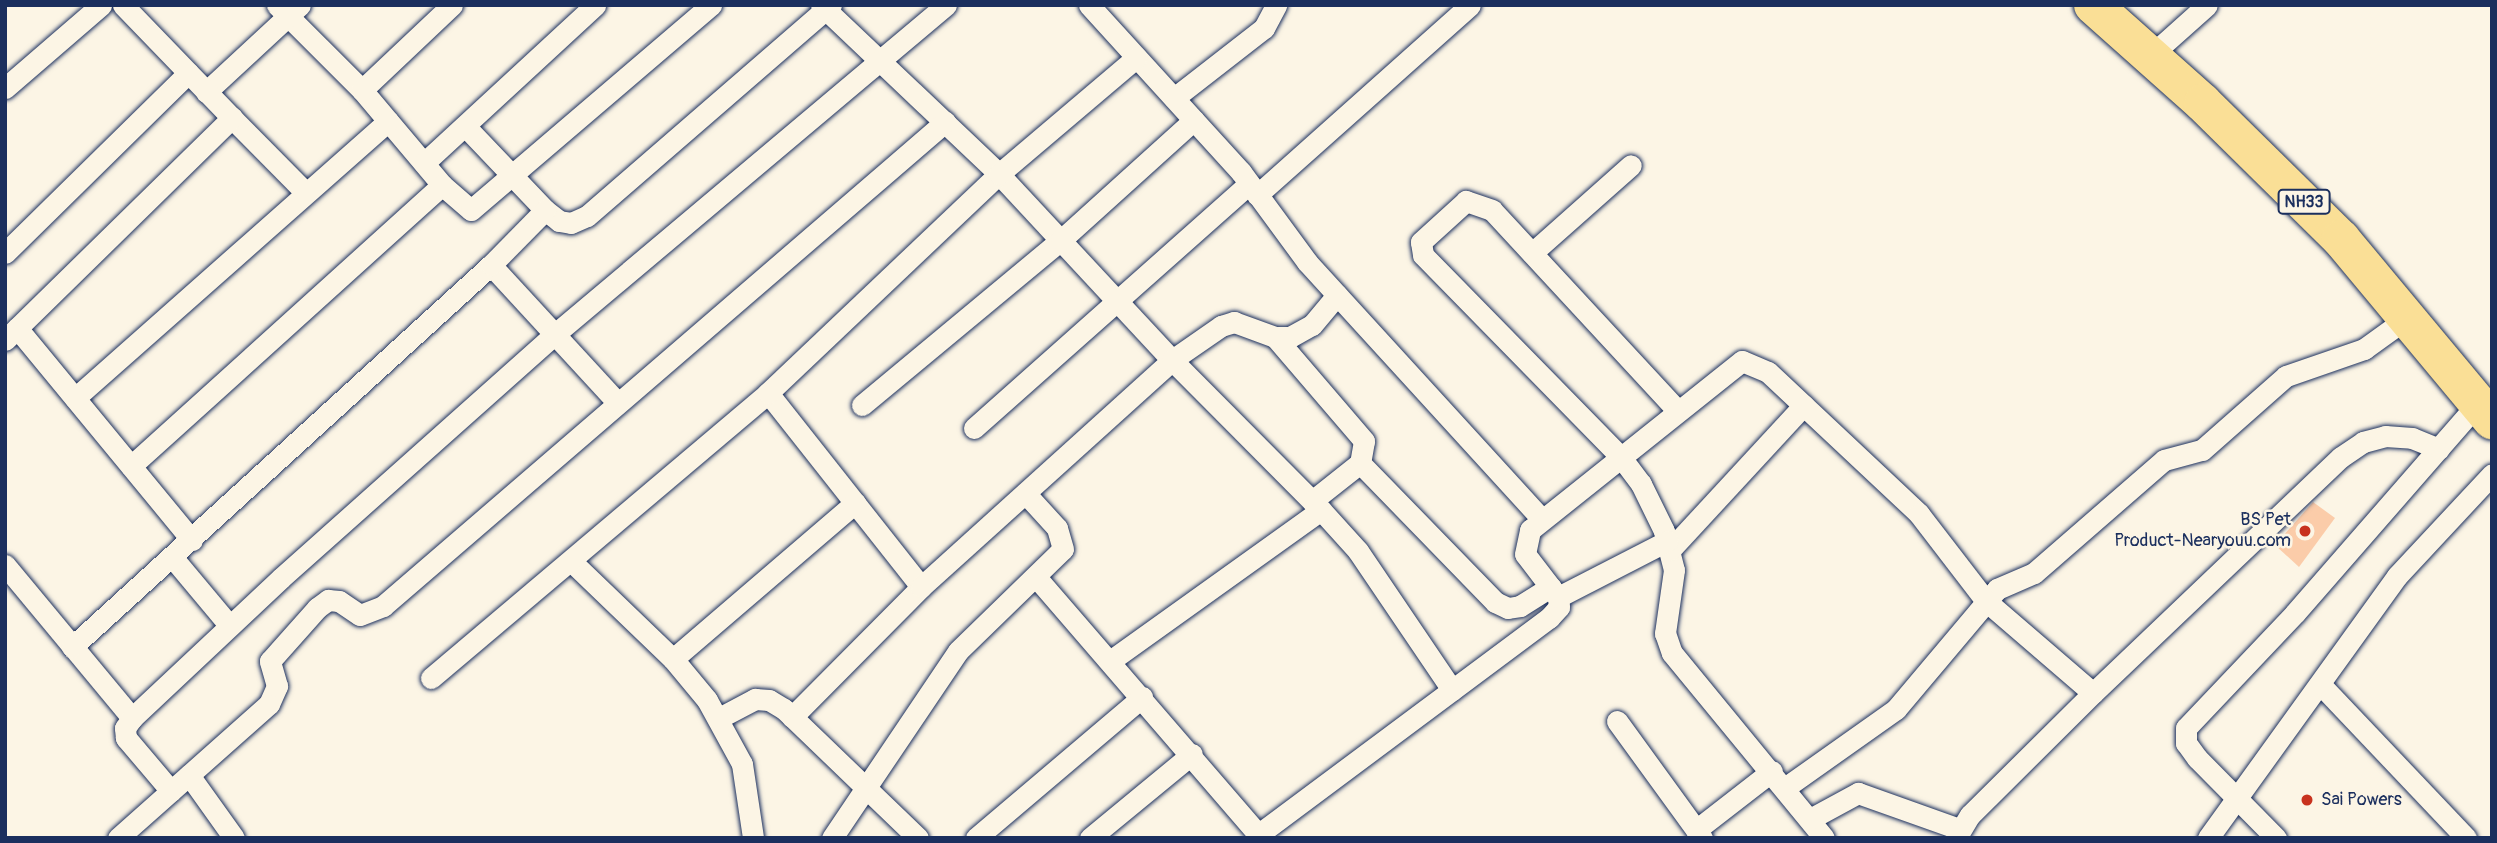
<!DOCTYPE html>
<html>
<head>
<meta charset="utf-8">
<style>
	body { margin:0 }
	#map { position:relative; width:2497px; height:843px; overflow:hidden; background:#fcf5e5; font-family:Pangolin,sans-serif }
	div>[style] { position:absolute }
	.building>* { inset:0; background:#fbcca9 }
	.roads { filter:drop-shadow(0 0 2px #1b2f5e) drop-shadow(0 0 2px #1b2f5e) }
	.street>* { height:21px; margin:-10.5px; padding:0 10.5px; transform-origin:10.5px; border-radius:10.5px; background:#fcf5e5 }
	.highway>* { height:38px; margin:-19px; padding:0 19px; transform-origin:19px; border-radius:19px; background:#fadf96 }
	.dots>* { width:19px; height:19px; translate:-50% -50%; box-sizing:border-box; border:4px solid #fcf5e5; border-radius:50% }
	span { translate:-50% -50%; white-space:nowrap; text-align:center; line-height:1.15; -webkit-text-stroke:5px #fcf5e5; paint-order:stroke }
	.shield-label span { padding:2px 5px; background:#fcf5e5; border:2px solid; border-radius:5px; -webkit-text-stroke-width:0 }
	.shield-label { font-size:16px; color:#1b2f5e; font-weight:700 }
	.poi-label { font-size:18px; color:#1b2f5e }
	.right { translate:-100% -50%; text-align:right }
	.left { translate:0 -50%; text-align:left }
	.frame { position:absolute; inset:0; border:7px solid #1b2f5e; pointer-events:none }
</style>
</head>
<body>
<div id="map">
	<div class="building">
		<i style="clip-path:polygon(2313px 502px,2335px 518px,2299px 567px,2275px 545px)"></i>
	</div>
	<div class="roads">
		<div class="street">
			<i style="left:277px;top:5px;width:120px;rotate:45deg"></i>
			<i style="left:362px;top:90px;width:124px;rotate:49.9deg"></i>
			<i style="left:442px;top:185px;width:38px;rotate:41deg"></i>
			<i style="left:471px;top:210px;width:316px;rotate:-40.5deg"></i>
			<i style="left:821px;top:5px;width:245px;rotate:43.5deg"></i>
			<i style="left:999px;top:174px;width:254px;rotate:47.1deg"></i>
			<i style="left:1172px;top:360px;width:211px;rotate:45.2deg"></i>
			<i style="left:1321px;top:510px;width:55px;rotate:47.9deg"></i>
			<i style="left:1358px;top:551px;width:168px;rotate:55.9deg"></i>
			<i style="left:1089px;top:5px;width:226px;rotate:47.7deg"></i>
			<i style="left:1241px;top:172px;width:112px;rotate:53.7deg"></i>
			<i style="left:1307px;top:262px;width:348px;rotate:47.6deg"></i>
			<i style="left:2150px;top:56px;width:76px;rotate:-41.8deg"></i>
			<i style="left:5px;top:88px;width:127px;rotate:-40.8deg"></i>
			<i style="left:362px;top:90px;width:124px;rotate:-43.4deg"></i>
			<i style="left:206px;top:92px;width:128px;rotate:-42.8deg"></i>
			<i style="left:1174px;top:98px;width:114px;rotate:-37.9deg"></i>
			<i style="left:1264px;top:28px;width:26px;rotate:-62deg"></i>
			<i style="left:232px;top:118px;width:105px;rotate:45.4deg"></i>
			<i style="left:465px;top:126px;width:116px;rotate:46.4deg"></i>
			<i style="left:545px;top:210px;width:18px;rotate:38deg"></i>
			<i style="left:559px;top:221px;width:12px;rotate:9deg"></i>
			<i style="left:571px;top:223px;width:17px;rotate:-24deg"></i>
			<i style="left:587px;top:216px;width:323px;rotate:-40.9deg"></i>
			<i style="left:424px;top:163px;width:233px;rotate:-42.7deg"></i>
			<i style="left:1257px;top:195px;width:285px;rotate:-41.7deg"></i>
			<i style="left:5px;top:253px;width:257px;rotate:-44.5deg"></i>
			<i style="left:1532px;top:253px;width:132px;rotate:-41.6deg"></i>
			<i style="left:491px;top:265px;width:185px;rotate:47.4deg"></i>
			<i style="left:17px;top:328px;width:275px;rotate:50.5deg"></i>
			<i style="left:1275px;top:337px;width:137px;rotate:49.4deg"></i>
			<i style="left:1364px;top:441px;width:22px;rotate:100deg"></i>
			<i style="left:1360px;top:463px;width:61px;rotate:141.6deg"></i>
			<i style="left:5px;top:340px;width:318px;rotate:-44.4deg"></i>
			<i style="left:232px;top:118px;width:157px;rotate:-134deg"></i>
			<i style="left:768px;top:393px;width:247px;rotate:51.7deg"></i>
			<i style="left:75px;top:398px;width:418px;rotate:-41.5deg"></i>
			<i style="left:862px;top:405px;width:259px;rotate:-39.7deg"></i>
			<i style="left:1061px;top:240px;width:179px;rotate:-42.1deg"></i>
			<i style="left:1677px;top:410px;width:272px;rotate:-132.8deg"></i>
			<i style="left:1492px;top:210px;width:28px;rotate:-161deg"></i>
			<i style="left:1466px;top:201px;width:61px;rotate:137.7deg"></i>
			<i style="left:1421px;top:242px;width:13px;rotate:81deg"></i>
			<i style="left:1423px;top:255px;width:281px;rotate:45.6deg"></i>
			<i style="left:1620px;top:456px;width:35px;rotate:53deg"></i>
			<i style="left:1641px;top:484px;width:52px;rotate:63.9deg"></i>
			<i style="left:1664px;top:531px;width:40px;rotate:75.6deg"></i>
			<i style="left:1674px;top:570px;width:64px;rotate:98.1deg"></i>
			<i style="left:1665px;top:633px;width:21px;rotate:71deg"></i>
			<i style="left:1672px;top:653px;width:239px;rotate:50.6deg"></i>
			<i style="left:974px;top:428px;width:368px;rotate:-41.6deg"></i>
			<i style="left:1360px;top:463px;width:194px;rotate:45.8deg"></i>
			<i style="left:1495px;top:602px;width:14px;rotate:25deg"></i>
			<i style="left:1508px;top:608px;width:12px;rotate:-9deg"></i>
			<i style="left:1520px;top:606px;width:36px;rotate:-32deg"></i>
			<i style="left:131px;top:466px;width:419px;rotate:-42.1deg"></i>
			<i style="left:1670px;top:550px;width:197px;rotate:-47.3deg"></i>
			<i style="left:173px;top:558px;width:87px;rotate:50.1deg"></i>
			<i style="left:571px;top:561px;width:141px;rotate:43.9deg"></i>
			<i style="left:673px;top:659px;width:53px;rotate:50.3deg"></i>
			<i style="left:707px;top:700px;width:73px;rotate:61.3deg"></i>
			<i style="left:742px;top:764px;width:75px;rotate:81.5deg"></i>
			<i style="left:5px;top:565px;width:199px;rotate:50.3deg"></i>
			<i style="left:1036px;top:577px;width:345px;rotate:49.2deg"></i>
			<i style="left:1558px;top:597px;width:123px;rotate:-27.2deg"></i>
			<i style="left:72px;top:647px;width:567px;rotate:-42.36deg"></i>
			<i style="left:491px;top:265px;width:77px;rotate:-45.5deg"></i>
			<i style="left:673px;top:659px;width:240px;rotate:-40.6deg"></i>
			<i style="left:1110px;top:661px;width:259px;rotate:-35.6deg"></i>
			<i style="left:431px;top:678px;width:441px;rotate:-40.2deg"></i>
			<i style="left:768px;top:393px;width:318px;rotate:-43.5deg"></i>
			<i style="left:999px;top:174px;width:180px;rotate:-40.3deg"></i>
			<i style="left:2320px;top:684px;width:212px;rotate:46.5deg"></i>
			<i style="left:792px;top:717px;width:183px;rotate:-45.2deg"></i>
			<i style="left:921px;top:587px;width:338px;rotate:-42.1deg"></i>
			<i style="left:1172px;top:360px;width:60px;rotate:-34.8deg"></i>
			<i style="left:1221px;top:326px;width:14px;rotate:-17deg"></i>
			<i style="left:1234px;top:322px;width:44px;rotate:20.1deg"></i>
			<i style="left:1275px;top:337px;width:15px"></i>
			<i style="left:1290px;top:337px;width:25px;rotate:-29deg"></i>
			<i style="left:1312px;top:325px;width:39px;rotate:-50deg"></i>
			<i style="left:719px;top:718px;width:41px;rotate:-27.8deg"></i>
			<i style="left:755px;top:699px;width:14px;rotate:4deg"></i>
			<i style="left:769px;top:700px;width:17px;rotate:31deg"></i>
			<i style="left:784px;top:709px;width:186px;rotate:43.9deg"></i>
			<i style="left:1617px;top:721px;width:145px;rotate:54deg"></i>
			<i style="left:189px;top:775px;width:77px;rotate:54.5deg"></i>
			<i style="left:1786px;top:787px;width:135px;rotate:-35.3deg"></i>
			<i style="left:1896px;top:709px;width:157px;rotate:-49.9deg"></i>
			<i style="left:1997px;top:589px;width:40px;rotate:-23.4deg"></i>
			<i style="left:2034px;top:573px;width:172px;rotate:-41deg"></i>
			<i style="left:2164px;top:460px;width:39px;rotate:-15deg"></i>
			<i style="left:2202px;top:450px;width:112px;rotate:-41.4deg"></i>
			<i style="left:2286px;top:376px;width:83px;rotate:-19.1deg"></i>
			<i style="left:2364px;top:349px;width:53px;rotate:-35.8deg"></i>
			<i style="left:171px;top:791px;width:70px;rotate:-130.3deg"></i>
			<i style="left:126px;top:738px;width:10px;rotate:-96deg"></i>
			<i style="left:125px;top:728px;width:12px;rotate:-55deg"></i>
			<i style="left:132px;top:718px;width:204px;rotate:-43.2deg"></i>
			<i style="left:281px;top:578px;width:367px;rotate:-41.7deg"></i>
			<i style="left:555px;top:334px;width:511px;rotate:-40.08deg"></i>
			<i style="left:1810px;top:819px;width:55px;rotate:-28.4deg"></i>
			<i style="left:1858px;top:793px;width:107px;rotate:19.6deg"></i>
			<i style="left:1696px;top:830px;width:96px;rotate:-37.8deg"></i>
			<i style="left:1259px;top:834px;width:362px;rotate:-36.7deg"></i>
			<i style="left:1549px;top:618px;width:15px;rotate:-48deg"></i>
			<i style="left:1559px;top:607px;width:10px;rotate:-96deg"></i>
			<i style="left:1558px;top:597px;width:54px;rotate:-127.5deg"></i>
			<i style="left:1525px;top:554px;width:25px;rotate:-78deg"></i>
			<i style="left:1530px;top:530px;width:271px;rotate:-38.6deg"></i>
			<i style="left:1742px;top:361px;width:28px;rotate:23deg"></i>
			<i style="left:1768px;top:372px;width:207px;rotate:43.2deg"></i>
			<i style="left:1919px;top:514px;width:110px;rotate:52.4deg"></i>
			<i style="left:1986px;top:601px;width:141px;rotate:40.7deg"></i>
			<i style="left:118px;top:838px;width:202px;rotate:-41.6deg"></i>
			<i style="left:269px;top:704px;width:20px;rotate:-66deg"></i>
			<i style="left:277px;top:686px;width:26px;rotate:-106deg"></i>
			<i style="left:270px;top:661px;width:71px;rotate:-48.4deg"></i>
			<i style="left:317px;top:608px;width:14px;rotate:-36deg"></i>
			<i style="left:328px;top:600px;width:11px;rotate:5deg"></i>
			<i style="left:339px;top:601px;width:25px;rotate:34deg"></i>
			<i style="left:360px;top:615px;width:25px;rotate:-21deg"></i>
			<i style="left:383px;top:606px;width:742px;rotate:-40.74deg"></i>
			<i style="left:832px;top:838px;width:225px;rotate:-56deg"></i>
			<i style="left:958px;top:651px;width:146px;rotate:-44.2deg"></i>
			<i style="left:1063px;top:549px;width:22px;rotate:-106deg"></i>
			<i style="left:1057px;top:528px;width:47px;rotate:-132.4deg"></i>
			<i style="left:976px;top:838px;width:218px;rotate:-40.3deg"></i>
			<i style="left:1090px;top:838px;width:132px;rotate:-39.5deg"></i>
			<i style="left:1956px;top:838px;width:27px;rotate:-59deg"></i>
			<i style="left:1970px;top:815px;width:173px;rotate:-44.8deg"></i>
			<i style="left:2093px;top:693px;width:342px;rotate:-43.6deg"></i>
			<i style="left:2341px;top:457px;width:27px;rotate:-34deg"></i>
			<i style="left:2363px;top:442px;width:23px;rotate:-15deg"></i>
			<i style="left:2385px;top:436px;width:27px;rotate:4deg"></i>
			<i style="left:2412px;top:438px;width:29px;rotate:22deg"></i>
			<i style="left:2208px;top:838px;width:323px;rotate:-54.2deg"></i>
			<i style="left:2397px;top:576px;width:139px;rotate:-47deg"></i>
			<i style="left:2276px;top:838px;width:112px;rotate:-134.6deg"></i>
			<i style="left:2197px;top:758px;width:19px;rotate:-126deg"></i>
			<i style="left:2186px;top:743px;width:15px;rotate:-90deg"></i>
			<i style="left:2186px;top:728px;width:158px;rotate:-46.5deg"></i>
			<i style="left:2295px;top:613px;width:279px;rotate:-48.9deg"></i>
		</div>
		<div class="highway">
			<i style="left:2093px;top:5px;width:147px;rotate:41.7deg"></i>
			<i style="left:2203px;top:103px;width:194px;rotate:44.6deg"></i>
			<i style="left:2341px;top:239px;width:236px;rotate:50.2deg"></i>
		</div>
	</div>
	<div class="dots">
		<i style="left:2305px;top:531px;background:#c8321e"></i>
		<i style="left:2307px;top:800px;background:#c8321e"></i>
	</div>
	<div class="shield-label">
		<span style="left:2304px;top:202px">NH33</span>
	</div>
	<div class="poi-label">
		<span class="right" style="left:2291px;top:531px">BS Pet<br>Product-Nearyouu.com</span>
		<span class="left" style="left:2321px;top:800px">Sai Powers</span>
	</div>
	<div class="frame"></div>
</div>
</body>
</html>
